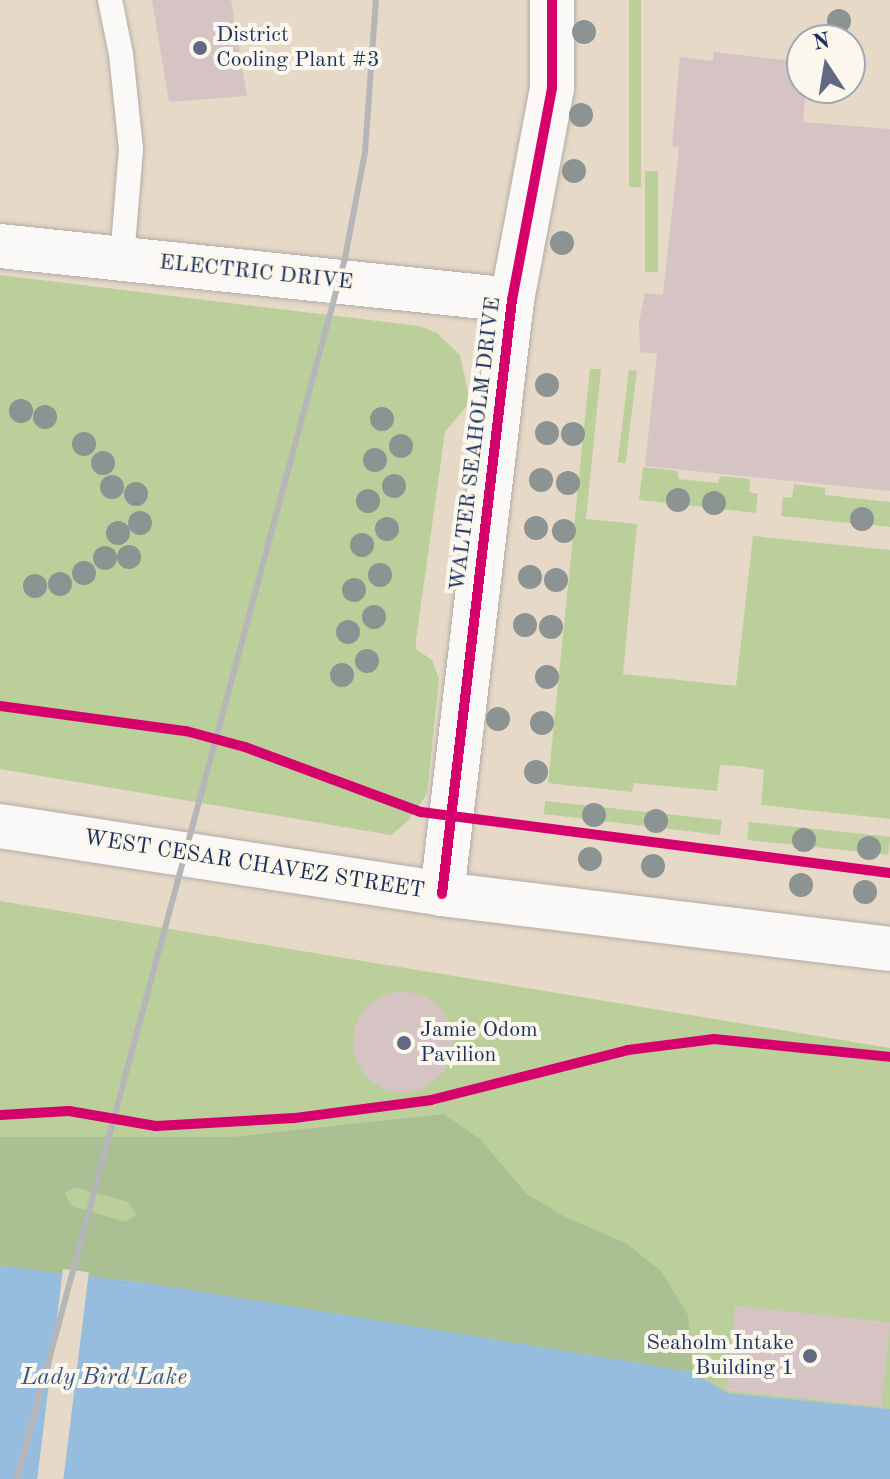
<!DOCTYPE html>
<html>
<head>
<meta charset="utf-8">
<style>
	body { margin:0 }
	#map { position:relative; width:890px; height:1479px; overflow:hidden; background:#e6d9c8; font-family:"Old Standard TT",serif }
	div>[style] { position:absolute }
	.green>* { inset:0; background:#bacf9a; transform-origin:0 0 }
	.forest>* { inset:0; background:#aac092 }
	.water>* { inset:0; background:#96bddd }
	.pier>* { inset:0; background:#e6d9c8; transform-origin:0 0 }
	.building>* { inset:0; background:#d6c4c5; transform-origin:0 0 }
	.round { border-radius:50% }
	.roads { filter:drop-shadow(0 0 2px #b2aca5) drop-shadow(0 0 2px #b2aca5) }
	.lane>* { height:24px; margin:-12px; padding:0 12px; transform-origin:12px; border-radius:12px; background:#fbf9f7 }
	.street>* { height:44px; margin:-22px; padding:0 22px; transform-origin:22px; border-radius:22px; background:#fbf9f7 }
	.primary>* { height:44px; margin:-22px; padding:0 22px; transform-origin:22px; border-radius:22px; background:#fbf9f7 }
	.rail>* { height:6px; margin:-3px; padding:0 3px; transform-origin:3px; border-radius:3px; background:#b6b6b9 }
	.cycleway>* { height:10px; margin:-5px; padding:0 5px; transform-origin:5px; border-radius:5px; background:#d6006c }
	.trees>* { width:24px; height:24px; margin:-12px; border-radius:50%; background:#8b9492 }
	.dots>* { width:22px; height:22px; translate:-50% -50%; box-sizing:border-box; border:4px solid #fbf7ec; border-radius:50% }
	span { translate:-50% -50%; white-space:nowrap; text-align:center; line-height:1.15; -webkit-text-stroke:8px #fbf7ec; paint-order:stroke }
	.poi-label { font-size:22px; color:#1b2f5e }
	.left { translate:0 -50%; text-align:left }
	.right { translate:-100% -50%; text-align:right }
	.street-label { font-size:22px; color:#1b2f5e }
	.water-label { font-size:24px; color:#365687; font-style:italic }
	.north { position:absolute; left:786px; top:24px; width:80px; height:80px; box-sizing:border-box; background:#fbf7ec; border:2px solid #a1a7b3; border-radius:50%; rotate:348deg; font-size:22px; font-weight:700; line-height:32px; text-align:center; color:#1b2f5e }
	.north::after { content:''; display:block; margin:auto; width:28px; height:36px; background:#626a83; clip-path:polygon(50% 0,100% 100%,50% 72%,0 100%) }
</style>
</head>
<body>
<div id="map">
	<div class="green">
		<i style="left:629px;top:0;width:12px;height:187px"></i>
		<i style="left:645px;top:171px;width:13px;height:101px"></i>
		<i style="clip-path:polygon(0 275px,419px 326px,437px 333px,460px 355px,470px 402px,445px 432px,416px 640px,416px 649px,432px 660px,439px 679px,427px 794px,408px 821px,391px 835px,0 769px)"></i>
		<i style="clip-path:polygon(590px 369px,601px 369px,586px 519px,637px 524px,623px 674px,736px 686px,753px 536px,890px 550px,890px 819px,761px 805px,764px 770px,740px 766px,720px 765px,717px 791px,634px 783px,632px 792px,548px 783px)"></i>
		<i style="left:629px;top:370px;width:8px;height:93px;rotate:7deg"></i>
		<i style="clip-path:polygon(643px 467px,678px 471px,678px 479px,718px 483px,720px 476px,750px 479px,749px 492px,758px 494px,756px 513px,639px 500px)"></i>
		<i style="clip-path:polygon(794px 484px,825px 488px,825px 495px,890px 502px,890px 527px,781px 516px,783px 497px,792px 498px)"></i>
		<i style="clip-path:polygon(545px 801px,722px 820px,720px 835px,544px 814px)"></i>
		<i style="left:749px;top:822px;width:142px;height:18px;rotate:6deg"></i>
		<i style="clip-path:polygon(0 901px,890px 1048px,890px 1409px,728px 1393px,692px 1372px,154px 1284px,0 1266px)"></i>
	</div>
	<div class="forest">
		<i style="clip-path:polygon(evenodd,444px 1114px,480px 1139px,527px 1194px,565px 1217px,626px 1243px,661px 1271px,688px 1315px,693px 1372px,154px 1284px,0 1266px,0 1137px,232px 1137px,444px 1114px,74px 1187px,128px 1202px,136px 1214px,126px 1222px,71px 1206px,65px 1193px,74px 1187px)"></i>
	</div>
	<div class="water">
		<i style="clip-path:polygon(0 1266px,154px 1284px,693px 1372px,728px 1393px,890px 1409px,890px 1479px,0 1479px)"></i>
	</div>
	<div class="pier">
		<i style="left:63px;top:1269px;width:26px;height:218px;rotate:7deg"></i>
	</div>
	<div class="building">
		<i style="clip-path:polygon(152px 0,231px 0,247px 96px,169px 102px)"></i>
		<i style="clip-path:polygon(713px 52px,802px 62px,802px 88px,806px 88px,803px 122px,890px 129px,890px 491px,645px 466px,657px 354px,640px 352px,639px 322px,645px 293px,663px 295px,679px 147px,672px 146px,680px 57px,713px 61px)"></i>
		<i class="round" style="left:353px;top:992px;width:100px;height:100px"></i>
		<i style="left:735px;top:1306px;width:156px;height:85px;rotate:6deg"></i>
	</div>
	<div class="roads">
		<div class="lane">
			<i style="left:110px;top:0;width:55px;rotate:78.5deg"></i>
			<i style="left:121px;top:54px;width:96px;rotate:84deg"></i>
			<i style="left:131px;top:149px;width:110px;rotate:94.7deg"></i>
		</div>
		<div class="street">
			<i style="left:0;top:246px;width:515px;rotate:6.02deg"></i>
			<i style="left:442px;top:894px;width:598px;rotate:-83.28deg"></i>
			<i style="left:512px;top:300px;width:216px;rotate:-79.3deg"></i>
			<i style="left:552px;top:88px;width:88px;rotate:-90deg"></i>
		</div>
		<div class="primary">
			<i style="left:0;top:826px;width:447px;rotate:8.7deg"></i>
			<i style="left:442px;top:894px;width:451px;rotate:7deg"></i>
		</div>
	</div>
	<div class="rail">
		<i style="left:17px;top:1479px;width:1264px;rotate:-74.96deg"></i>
		<i style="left:345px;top:258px;width:108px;rotate:-79.3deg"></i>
		<i style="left:365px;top:152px;width:152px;rotate:-85.9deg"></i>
	</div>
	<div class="cycleway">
		<i style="left:0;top:706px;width:188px;rotate:7.7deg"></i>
		<i style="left:186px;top:731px;width:61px;rotate:15.2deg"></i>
		<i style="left:245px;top:747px;width:188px;rotate:20.3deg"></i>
		<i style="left:421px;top:812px;width:473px;rotate:7.4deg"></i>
		<i style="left:442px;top:894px;width:598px;rotate:-83.28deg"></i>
		<i style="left:512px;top:300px;width:216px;rotate:-79.3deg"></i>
		<i style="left:552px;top:88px;width:88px;rotate:-90deg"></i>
		<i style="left:0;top:1115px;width:69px;rotate:-3.3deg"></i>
		<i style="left:69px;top:1111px;width:88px;rotate:9.8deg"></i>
		<i style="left:156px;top:1126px;width:139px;rotate:-3.3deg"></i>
		<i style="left:295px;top:1118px;width:137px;rotate:-7.5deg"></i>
		<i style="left:431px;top:1100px;width:203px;rotate:-14.2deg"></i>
		<i style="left:628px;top:1050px;width:87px;rotate:-7.3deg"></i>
		<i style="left:714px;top:1039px;width:177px;rotate:5.8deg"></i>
	</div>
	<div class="trees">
		<i style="left:839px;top:21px"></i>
		<i style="left:584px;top:32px"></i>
		<i style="left:581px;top:115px"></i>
		<i style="left:574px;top:171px"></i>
		<i style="left:562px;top:243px"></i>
		<i style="left:547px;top:385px"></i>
		<i style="left:21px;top:411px"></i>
		<i style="left:45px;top:417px"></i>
		<i style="left:382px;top:419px"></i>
		<i style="left:547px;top:433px"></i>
		<i style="left:573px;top:434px"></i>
		<i style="left:84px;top:444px"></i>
		<i style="left:401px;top:446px"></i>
		<i style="left:375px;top:460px"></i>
		<i style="left:103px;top:463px"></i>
		<i style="left:541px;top:480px"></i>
		<i style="left:568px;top:483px"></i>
		<i style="left:394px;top:486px"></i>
		<i style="left:112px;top:487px"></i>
		<i style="left:136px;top:494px"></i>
		<i style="left:678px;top:500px"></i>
		<i style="left:368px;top:501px"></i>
		<i style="left:714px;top:503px"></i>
		<i style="left:862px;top:519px"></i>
		<i style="left:140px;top:523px"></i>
		<i style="left:536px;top:528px"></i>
		<i style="left:387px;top:529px"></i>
		<i style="left:564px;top:531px"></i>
		<i style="left:118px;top:533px"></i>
		<i style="left:362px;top:545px"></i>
		<i style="left:129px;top:557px"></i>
		<i style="left:105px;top:558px"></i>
		<i style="left:84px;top:573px"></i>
		<i style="left:380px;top:575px"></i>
		<i style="left:530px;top:577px"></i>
		<i style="left:556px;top:580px"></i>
		<i style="left:60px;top:584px"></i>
		<i style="left:35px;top:586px"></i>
		<i style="left:354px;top:590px"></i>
		<i style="left:374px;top:617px"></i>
		<i style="left:525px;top:625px"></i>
		<i style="left:551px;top:627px"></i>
		<i style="left:348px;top:632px"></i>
		<i style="left:367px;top:661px"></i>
		<i style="left:342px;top:675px"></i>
		<i style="left:547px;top:677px"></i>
		<i style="left:498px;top:719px"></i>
		<i style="left:542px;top:723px"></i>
		<i style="left:536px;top:772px"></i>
		<i style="left:594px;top:815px"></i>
		<i style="left:656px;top:821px"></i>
		<i style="left:804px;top:840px"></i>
		<i style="left:869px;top:848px"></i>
		<i style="left:590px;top:859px"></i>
		<i style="left:653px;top:866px"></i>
		<i style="left:801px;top:885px"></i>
		<i style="left:865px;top:892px"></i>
	</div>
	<div class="dots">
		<i style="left:200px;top:48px;background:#626a83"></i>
		<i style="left:404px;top:1043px;background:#626a83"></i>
		<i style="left:810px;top:1356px;background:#626a83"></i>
	</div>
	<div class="poi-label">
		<span class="left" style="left:216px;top:48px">District<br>Cooling Plant #3</span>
		<span class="left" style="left:420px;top:1043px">Jamie Odom<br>Pavilion</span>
		<span class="right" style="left:794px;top:1356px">Seaholm Intake<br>Building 1</span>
	</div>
	<div class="street-label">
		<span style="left:256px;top:273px;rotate:6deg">ELECTRIC DRIVE</span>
		<span style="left:476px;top:444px;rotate:-83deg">WALTER SEAHOLM DRIVE</span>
		<span style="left:254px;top:865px;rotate:9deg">WEST CESAR CHAVEZ STREET</span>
	</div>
	<div class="water-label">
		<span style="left:104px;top:1379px">Lady Bird Lake</span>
	</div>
	<div class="north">N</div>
</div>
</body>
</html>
